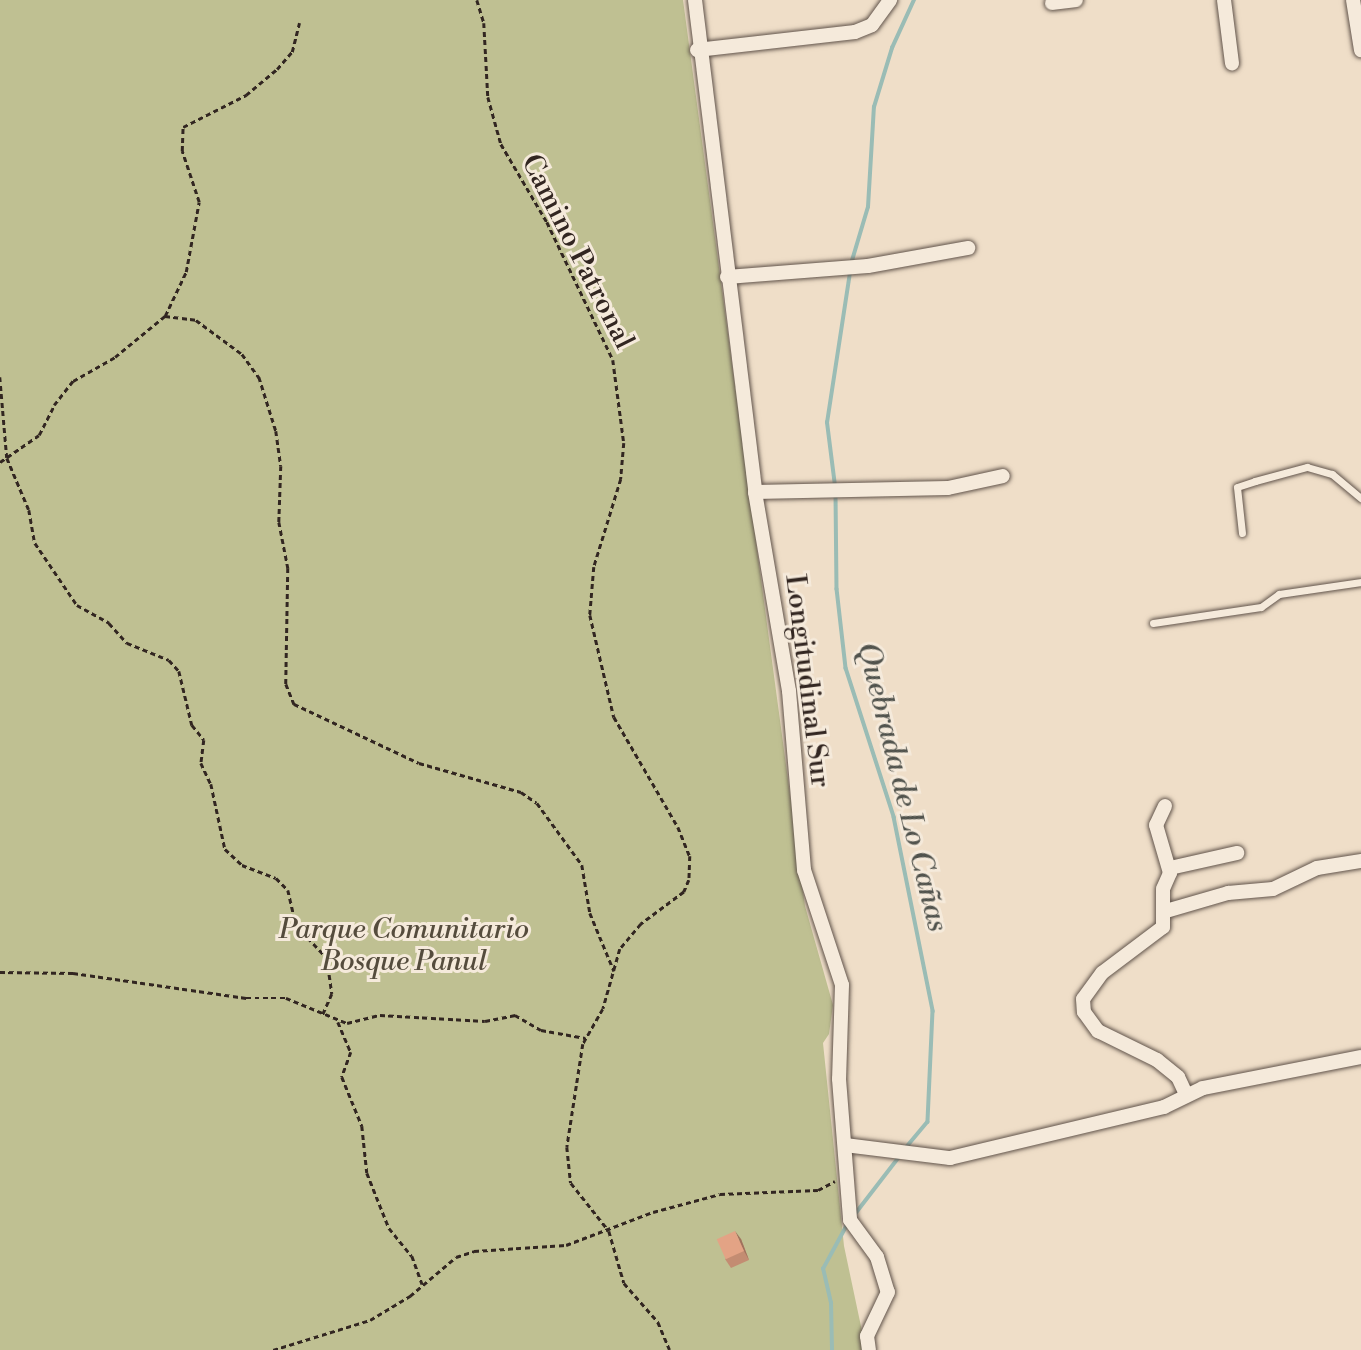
<!DOCTYPE html>
<html>
<head>
<meta charset="utf-8">
<style>
	body { margin:0 }
	#map { position:relative; width:1361px; height:1350px; overflow:hidden; background:#efdec8; font-family:"Libre Bodoni",serif }
	div>[style] { position:absolute }
	.green>* { inset:0; background:#bfc092 }
	.stream>* { height:3.5px; margin:-1.75px; padding:0 1.75px; transform-origin:1.75px; border-radius:1.75px; background:#9abcb5 }
	.path>* { height:2.5px; margin-top:-1.25px; transform-origin:0; background:repeating-linear-gradient(90deg,#322621 0 5px,transparent 0 8.5px) }
	.roads { filter:drop-shadow(0 0 2px #61544b) drop-shadow(0 0 2px #61544b) }
	.lane>* { height:7px; margin:-3.5px; padding:0 3.5px; transform-origin:3.5px; border-radius:3.5px; background:#f5eadb }
	.street>* { height:14px; margin:-7px; padding:0 7px; transform-origin:7px; border-radius:7px; background:#f5eadb }
	.wall>* { inset:0; background:#c38c72 }
	.shaded-wall>* { inset:0; background:#9f725d }
	.building>* { inset:0; background:#e3a385; transform-origin:0 0 }
	span { translate:-50% -50%; white-space:nowrap; text-align:center; line-height:1.15; -webkit-text-stroke:6px #f5eadb; paint-order:stroke }
	.street-label { font-size:28px; color:#322621 }
	.park-label { font-size:28px; color:#554c3d; font-style:italic }
	.water-label { font-size:30px; color:#51534d; font-style:italic }
</style>
</head>
<body>
<div id="map">
	<div class="green">
		<i style="clip-path:polygon(0 0,683px 0,805px 906px,833px 1005px,829px 1034px,823px 1043px,844px 1246px,866px 1350px,0 1350px)"></i>
	</div>
	<div class="stream">
		<i style="left:851px;top:264px;width:59px;rotate:-73.4deg"></i>
		<i style="left:868px;top:207px;width:100px;rotate:-86.6deg"></i>
		<i style="left:874px;top:107px;width:62px;rotate:-73deg"></i>
		<i style="left:892px;top:48px;width:53px;rotate:-65.4deg"></i>
		<i style="left:835px;top:486px;width:64px;rotate:-97.2deg"></i>
		<i style="left:827px;top:423px;width:153px;rotate:-81.3deg"></i>
		<i style="left:836px;top:494px;width:95px;rotate:89.4deg"></i>
		<i style="left:837px;top:589px;width:80px;rotate:83.5deg"></i>
		<i style="left:846px;top:668px;width:157px;rotate:72.1deg"></i>
		<i style="left:894px;top:817px;width:198px;rotate:78.6deg"></i>
		<i style="left:933px;top:1011px;width:111px;rotate:92.6deg"></i>
		<i style="left:928px;top:1122px;width:34px;rotate:130deg"></i>
		<i style="left:855px;top:1214px;width:72px;rotate:-52.3deg"></i>
		<i style="left:832px;top:1350px;width:47px;rotate:-91.2deg"></i>
		<i style="left:831px;top:1303px;width:35px;rotate:-103deg"></i>
		<i style="left:823px;top:1269px;width:52px;rotate:-61.5deg"></i>
	</div>
	<div class="path">
		<i style="left:477px;top:0;width:24px;rotate:73deg"></i>
		<i style="left:484px;top:23px;width:74px;rotate:86.9deg"></i>
		<i style="left:488px;top:97px;width:49px;rotate:74.5deg"></i>
		<i style="left:501px;top:144px;width:91px;rotate:59.5deg"></i>
		<i style="left:547px;top:222px;width:153px;rotate:64.4deg"></i>
		<i style="left:613px;top:360px;width:84px;rotate:82.5deg"></i>
		<i style="left:624px;top:443px;width:36px;rotate:95deg"></i>
		<i style="left:621px;top:479px;width:92px;rotate:107.1deg"></i>
		<i style="left:594px;top:567px;width:48px;rotate:94.8deg"></i>
		<i style="left:590px;top:615px;width:105px;rotate:76.8deg"></i>
		<i style="left:614px;top:717px;width:127px;rotate:59.8deg"></i>
		<i style="left:678px;top:827px;width:31px;rotate:68deg"></i>
		<i style="left:690px;top:856px;width:24px;rotate:92deg"></i>
		<i style="left:689px;top:880px;width:13px;rotate:113deg"></i>
		<i style="left:684px;top:892px;width:54px;rotate:143.3deg"></i>
		<i style="left:641px;top:924px;width:33px;rotate:130deg"></i>
		<i style="left:620px;top:949px;width:62px;rotate:105.8deg"></i>
		<i style="left:603px;top:1009px;width:40px;rotate:119.7deg"></i>
		<i style="left:583px;top:1044px;width:104px;rotate:98.8deg"></i>
		<i style="left:567px;top:1147px;width:36px;rotate:84deg"></i>
		<i style="left:571px;top:1183px;width:61px;rotate:51.6deg"></i>
		<i style="left:609px;top:1231px;width:54px;rotate:73.9deg"></i>
		<i style="left:624px;top:1283px;width:52px;rotate:48.9deg"></i>
		<i style="left:658px;top:1322px;width:30px;rotate:67deg"></i>
		<i style="left:165px;top:316px;width:49px;rotate:-64.5deg"></i>
		<i style="left:186px;top:272px;width:71px;rotate:-79.5deg"></i>
		<i style="left:199px;top:202px;width:54px;rotate:-108.4deg"></i>
		<i style="left:182px;top:151px;width:24px;rotate:-88deg"></i>
		<i style="left:183px;top:127px;width:71px;rotate:-26.9deg"></i>
		<i style="left:246px;top:95px;width:40px;rotate:-40deg"></i>
		<i style="left:277px;top:69px;width:23px;rotate:-49deg"></i>
		<i style="left:292px;top:52px;width:30px;rotate:-76deg"></i>
		<i style="left:0;top:377px;width:81px;rotate:85.1deg"></i>
		<i style="left:7px;top:458px;width:56px;rotate:67.1deg"></i>
		<i style="left:29px;top:510px;width:34px;rotate:80deg"></i>
		<i style="left:35px;top:543px;width:75px;rotate:55.9deg"></i>
		<i style="left:77px;top:605px;width:37px;rotate:29deg"></i>
		<i style="left:109px;top:623px;width:27px;rotate:48deg"></i>
		<i style="left:127px;top:643px;width:45px;rotate:22deg"></i>
		<i style="left:169px;top:660px;width:15px;rotate:48deg"></i>
		<i style="left:179px;top:671px;width:56px;rotate:76.5deg"></i>
		<i style="left:192px;top:725px;width:19px;rotate:51deg"></i>
		<i style="left:204px;top:740px;width:23px;rotate:97deg"></i>
		<i style="left:201px;top:763px;width:23px;rotate:65deg"></i>
		<i style="left:211px;top:784px;width:66px;rotate:77.8deg"></i>
		<i style="left:225px;top:849px;width:23px;rotate:43deg"></i>
		<i style="left:242px;top:865px;width:36px;rotate:21deg"></i>
		<i style="left:276px;top:878px;width:17px;rotate:45deg"></i>
		<i style="left:288px;top:890px;width:36px;rotate:77deg"></i>
		<i style="left:296px;top:925px;width:45px;rotate:46.8deg"></i>
		<i style="left:327px;top:958px;width:36px;rotate:82deg"></i>
		<i style="left:332px;top:994px;width:24px;rotate:114deg"></i>
		<i style="left:0;top:462px;width:47px;rotate:-34.7deg"></i>
		<i style="left:39px;top:435px;width:34px;rotate:-63deg"></i>
		<i style="left:54px;top:405px;width:31px;rotate:-52deg"></i>
		<i style="left:73px;top:381px;width:48px;rotate:-29.7deg"></i>
		<i style="left:115px;top:357px;width:65px;rotate:-39.4deg"></i>
		<i style="left:165px;top:316px;width:31px;rotate:7deg"></i>
		<i style="left:196px;top:320px;width:57px;rotate:36.5deg"></i>
		<i style="left:242px;top:354px;width:29px;rotate:54deg"></i>
		<i style="left:259px;top:377px;width:57px;rotate:72.5deg"></i>
		<i style="left:276px;top:431px;width:35px;rotate:82deg"></i>
		<i style="left:281px;top:466px;width:56px;rotate:92deg"></i>
		<i style="left:279px;top:522px;width:47px;rotate:78.9deg"></i>
		<i style="left:288px;top:568px;width:116px;rotate:91deg"></i>
		<i style="left:286px;top:684px;width:22px;rotate:68deg"></i>
		<i style="left:294px;top:704px;width:138px;rotate:25.3deg"></i>
		<i style="left:419px;top:763px;width:106px;rotate:15.9deg"></i>
		<i style="left:521px;top:792px;width:19px;rotate:35deg"></i>
		<i style="left:537px;top:803px;width:77px;rotate:54deg"></i>
		<i style="left:582px;top:865px;width:49px;rotate:80.5deg"></i>
		<i style="left:590px;top:913px;width:63px;rotate:67.5deg"></i>
		<i style="left:0;top:972px;width:73px;rotate:0.8deg"></i>
		<i style="left:73px;top:973px;width:175px;rotate:8.2deg"></i>
		<i style="left:246px;top:998px;width:40px"></i>
		<i style="left:286px;top:998px;width:66px;rotate:22.3deg"></i>
		<i style="left:347px;top:1023px;width:34px;rotate:-14deg"></i>
		<i style="left:380px;top:1015px;width:105px;rotate:3.3deg"></i>
		<i style="left:485px;top:1021px;width:31px;rotate:-11deg"></i>
		<i style="left:515px;top:1015px;width:30px;rotate:30deg"></i>
		<i style="left:541px;top:1030px;width:45px;rotate:10.3deg"></i>
		<i style="left:338px;top:1022px;width:33px;rotate:67deg"></i>
		<i style="left:351px;top:1052px;width:27px;rotate:110deg"></i>
		<i style="left:342px;top:1077px;width:53px;rotate:67.8deg"></i>
		<i style="left:362px;top:1126px;width:47px;rotate:83.9deg"></i>
		<i style="left:367px;top:1173px;width:59px;rotate:68.2deg"></i>
		<i style="left:389px;top:1228px;width:36px;rotate:51deg"></i>
		<i style="left:412px;top:1256px;width:30px;rotate:70deg"></i>
		<i style="left:273px;top:1350px;width:102px;rotate:-17.2deg"></i>
		<i style="left:370px;top:1320px;width:47px;rotate:-31deg"></i>
		<i style="left:410px;top:1296px;width:60px;rotate:-40.3deg"></i>
		<i style="left:456px;top:1257px;width:19px;rotate:-18deg"></i>
		<i style="left:474px;top:1251px;width:92px;rotate:-3.7deg"></i>
		<i style="left:566px;top:1245px;width:93px;rotate:-20.8deg"></i>
		<i style="left:653px;top:1212px;width:69px;rotate:-15deg"></i>
		<i style="left:720px;top:1194px;width:98px;rotate:-2.3deg"></i>
		<i style="left:818px;top:1190px;width:19px;rotate:-28deg"></i>
	</div>
	<div class="roads">
		<div class="lane">
			<i style="left:1242px;top:533px;width:46px;rotate:-96.2deg"></i>
			<i style="left:1237px;top:487px;width:19px;rotate:-18deg"></i>
			<i style="left:1255px;top:481px;width:54px;rotate:-15.1deg"></i>
			<i style="left:1307px;top:467px;width:26px;rotate:16deg"></i>
			<i style="left:1332px;top:474px;width:38px;rotate:40deg"></i>
			<i style="left:1153px;top:623px;width:109px;rotate:-8.4deg"></i>
			<i style="left:1261px;top:607px;width:22px;rotate:-36deg"></i>
			<i style="left:1279px;top:594px;width:83px;rotate:-8.3deg"></i>
		</div>
		<div class="street">
			<i style="left:695px;top:0;width:496px;rotate:83deg"></i>
			<i style="left:755px;top:492px;width:202px;rotate:80.3deg"></i>
			<i style="left:789px;top:691px;width:180px;rotate:85.2deg"></i>
			<i style="left:804px;top:870px;width:121px;rotate:71.7deg"></i>
			<i style="left:842px;top:985px;width:94px;rotate:91.8deg"></i>
			<i style="left:839px;top:1079px;width:141px;rotate:85.5deg"></i>
			<i style="left:850px;top:1220px;width:46px;rotate:53.9deg"></i>
			<i style="left:877px;top:1257px;width:37px;rotate:73deg"></i>
			<i style="left:888px;top:1292px;width:49px;rotate:115.5deg"></i>
			<i style="left:867px;top:1336px;width:14px;rotate:82deg"></i>
			<i style="left:1224px;top:0;width:64px;rotate:82.8deg"></i>
			<i style="left:1353px;top:0;width:51px;rotate:80.9deg"></i>
			<i style="left:1052px;top:3px;width:24px;rotate:-7deg"></i>
			<i style="left:697px;top:50px;width:159px;rotate:-6.5deg"></i>
			<i style="left:855px;top:32px;width:18px;rotate:-22deg"></i>
			<i style="left:872px;top:25px;width:31px;rotate:-54deg"></i>
			<i style="left:727px;top:277px;width:141px;rotate:-4.5deg"></i>
			<i style="left:868px;top:266px;width:102px;rotate:-10.2deg"></i>
			<i style="left:755px;top:492px;width:193px;rotate:-1.2deg"></i>
			<i style="left:948px;top:488px;width:56px;rotate:-12.3deg"></i>
			<i style="left:1165px;top:806px;width:21px;rotate:115deg"></i>
			<i style="left:1156px;top:825px;width:50px;rotate:73.7deg"></i>
			<i style="left:1170px;top:873px;width:17px;rotate:114deg"></i>
			<i style="left:1163px;top:889px;width:38px;rotate:90deg"></i>
			<i style="left:1163px;top:927px;width:76px;rotate:143deg"></i>
			<i style="left:1102px;top:973px;width:32px;rotate:126deg"></i>
			<i style="left:1083px;top:999px;width:13px;rotate:86deg"></i>
			<i style="left:1084px;top:1012px;width:24px;rotate:54deg"></i>
			<i style="left:1098px;top:1031px;width:66px;rotate:26.2deg"></i>
			<i style="left:1157px;top:1060px;width:27px;rotate:39deg"></i>
			<i style="left:1178px;top:1077px;width:19px;rotate:65deg"></i>
			<i style="left:1170px;top:868px;width:69px;rotate:-12.6deg"></i>
			<i style="left:1166px;top:911px;width:65px;rotate:-16.2deg"></i>
			<i style="left:1228px;top:893px;width:45px;rotate:-5.1deg"></i>
			<i style="left:1273px;top:889px;width:49px;rotate:-25.5deg"></i>
			<i style="left:1317px;top:868px;width:45px;rotate:-9deg"></i>
			<i style="left:845px;top:1145px;width:106px;rotate:7.1deg"></i>
			<i style="left:950px;top:1158px;width:220px;rotate:-13.4deg"></i>
			<i style="left:1164px;top:1107px;width:43px;rotate:-26deg"></i>
			<i style="left:1203px;top:1088px;width:161px;rotate:-11.1deg"></i>
		</div>
	</div>
	<div class="wall">
		<i style="clip-path:polygon(741px 1239px,749px 1260px,731px 1268px,725px 1259px)"></i>
	</div>
	<div class="shaded-wall">
		<i style="clip-path:polygon(735px 1231px,741px 1239px,749px 1260px,744px 1251px)"></i>
	</div>
	<div class="building">
		<i style="left:735px;top:1231px;width:22px;height:20px;rotate:66deg"></i>
	</div>
	<div class="street-label">
		<span style="left:577px;top:252px;rotate:63deg">Camino Patronal</span>
		<span style="left:807px;top:681px;rotate:83deg">Longitudinal Sur</span>
	</div>
	<div class="park-label">
		<span style="left:404px;top:946px">Parque Comunitario<br>Bosque Panul</span>
	</div>
	<div class="water-label">
		<span style="left:902px;top:787px;rotate:76deg">Quebrada de Lo Cañas</span>
	</div>
</div>
</body>
</html>
